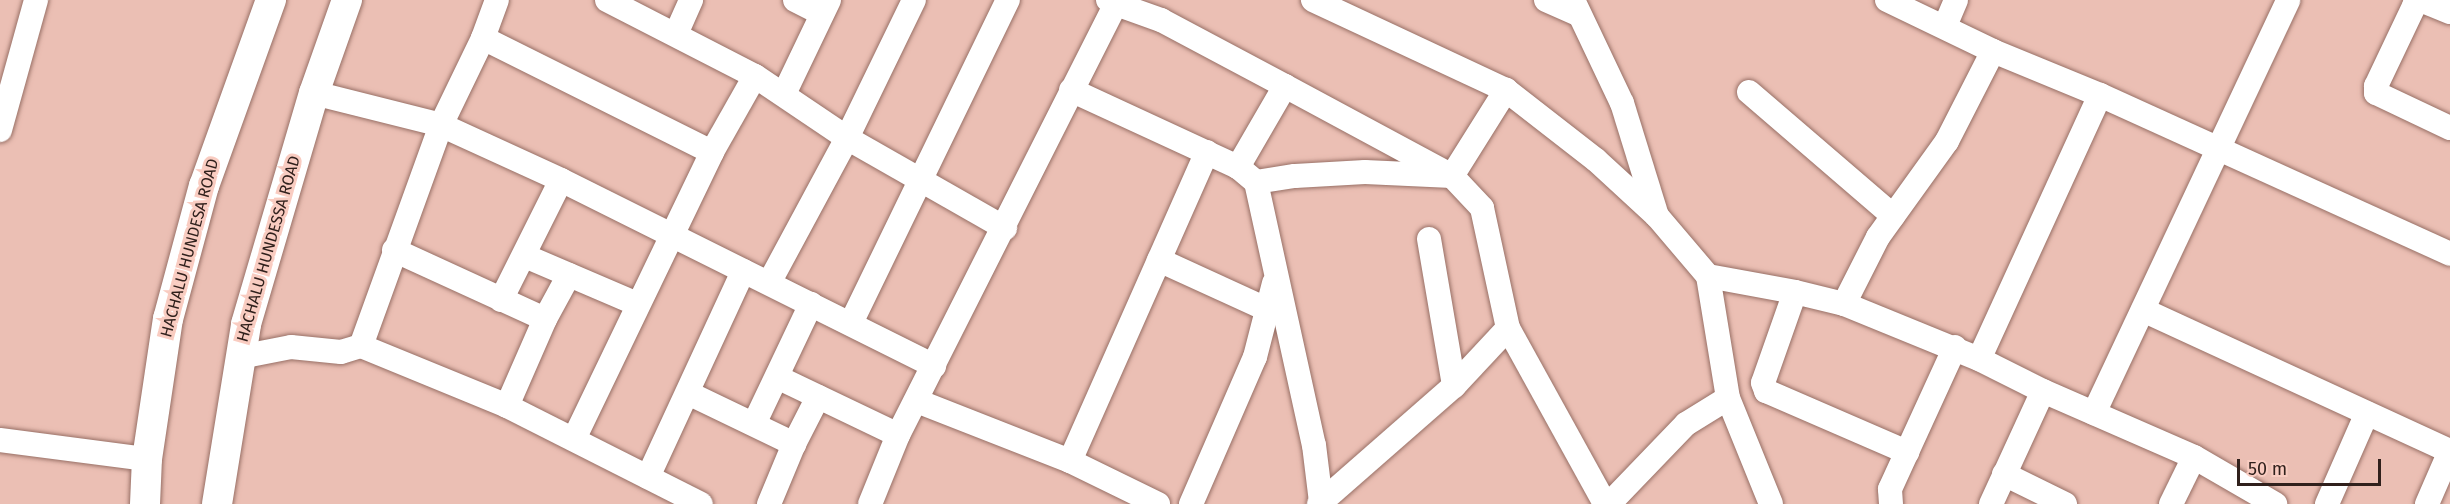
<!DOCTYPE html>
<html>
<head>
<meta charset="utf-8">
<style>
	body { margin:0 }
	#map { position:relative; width:2450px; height:504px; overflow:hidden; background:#ebbfb4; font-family:"Fira Sans",sans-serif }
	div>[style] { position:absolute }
	.roads { filter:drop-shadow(0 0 2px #987066) drop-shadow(0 0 2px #987066) }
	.minor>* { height:24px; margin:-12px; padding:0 12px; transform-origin:12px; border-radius:12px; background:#fff }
	.major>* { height:30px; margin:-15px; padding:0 15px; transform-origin:15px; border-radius:15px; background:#fff }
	span { translate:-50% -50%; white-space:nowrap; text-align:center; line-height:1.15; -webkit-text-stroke:6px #f9ccc1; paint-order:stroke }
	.street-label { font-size:16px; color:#30201c }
	.scale { position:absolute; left:2237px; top:459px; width:144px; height:27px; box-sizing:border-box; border:3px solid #30201c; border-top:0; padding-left:8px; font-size:18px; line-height:21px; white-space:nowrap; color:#30201c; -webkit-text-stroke:4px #f9ccc1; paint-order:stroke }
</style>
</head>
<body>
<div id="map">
	<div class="roads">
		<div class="minor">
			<i style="left:607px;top:0;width:166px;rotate:27.2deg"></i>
			<i style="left:755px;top:76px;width:111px;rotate:34deg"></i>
			<i style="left:847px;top:138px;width:182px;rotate:29.7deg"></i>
			<i style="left:795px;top:0;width:30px;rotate:27deg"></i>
			<i style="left:1313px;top:0;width:213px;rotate:25deg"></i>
			<i style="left:1506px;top:90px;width:114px;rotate:37.9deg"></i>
			<i style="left:1596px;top:160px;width:83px;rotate:42.6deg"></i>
			<i style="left:1657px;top:216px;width:79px;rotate:49.6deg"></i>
			<i style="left:1708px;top:276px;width:88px;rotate:10.4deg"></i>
			<i style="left:1795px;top:292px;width:50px;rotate:13.8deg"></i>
			<i style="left:1844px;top:304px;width:146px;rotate:22.2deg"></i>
			<i style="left:1546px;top:0;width:36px;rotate:24deg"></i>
			<i style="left:1573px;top:0;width:114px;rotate:64.6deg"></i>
			<i style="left:1622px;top:103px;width:118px;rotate:72.8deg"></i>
			<i style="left:1887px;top:0;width:118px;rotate:25.7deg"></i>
			<i style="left:1993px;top:51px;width:116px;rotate:22.4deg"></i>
			<i style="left:2100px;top:95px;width:384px;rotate:24.4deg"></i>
			<i style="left:1116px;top:4px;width:48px;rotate:19.6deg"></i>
			<i style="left:1161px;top:20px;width:140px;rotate:28deg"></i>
			<i style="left:1285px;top:86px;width:94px;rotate:120.1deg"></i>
			<i style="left:2450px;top:12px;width:29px;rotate:-158deg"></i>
			<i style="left:2423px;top:1px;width:9px;rotate:159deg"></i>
			<i style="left:2415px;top:4px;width:91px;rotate:115.4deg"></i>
			<i style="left:2376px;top:86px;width:7px;rotate:90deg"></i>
			<i style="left:2376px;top:93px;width:82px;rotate:25.3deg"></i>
			<i style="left:1945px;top:26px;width:28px;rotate:-67deg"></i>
			<i style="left:676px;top:34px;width:37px;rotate:-66deg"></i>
			<i style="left:483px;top:38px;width:256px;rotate:26.5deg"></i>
			<i style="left:1285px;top:86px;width:190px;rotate:28.3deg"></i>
			<i style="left:1452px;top:176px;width:102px;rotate:-57.9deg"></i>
			<i style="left:1071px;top:90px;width:184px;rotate:24.8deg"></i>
			<i style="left:1238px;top:167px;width:23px;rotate:40deg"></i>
			<i style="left:1256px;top:182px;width:269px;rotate:77.6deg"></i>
			<i style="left:1314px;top:445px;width:57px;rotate:83deg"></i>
			<i style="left:1749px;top:92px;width:190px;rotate:40.7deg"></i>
			<i style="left:314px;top:93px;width:131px;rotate:14.1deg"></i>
			<i style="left:441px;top:125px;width:132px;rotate:24.6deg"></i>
			<i style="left:561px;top:180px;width:417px;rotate:26.5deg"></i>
			<i style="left:784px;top:94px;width:104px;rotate:-64.4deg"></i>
			<i style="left:2100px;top:95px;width:290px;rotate:114.6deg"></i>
			<i style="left:1979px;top:359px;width:72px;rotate:26.6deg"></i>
			<i style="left:2043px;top:391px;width:165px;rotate:23.6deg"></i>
			<i style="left:2194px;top:457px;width:94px;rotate:30.1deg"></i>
			<i style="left:0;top:130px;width:135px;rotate:-74.5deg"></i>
			<i style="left:1256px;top:182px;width:39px;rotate:-9deg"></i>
			<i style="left:1295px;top:176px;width:70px;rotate:-3.3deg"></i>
			<i style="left:1365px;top:172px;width:87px;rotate:2.6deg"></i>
			<i style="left:1452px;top:176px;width:44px;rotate:46.8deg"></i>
			<i style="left:1482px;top:208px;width:123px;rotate:77.8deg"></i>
			<i style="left:1508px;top:328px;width:201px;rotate:61.1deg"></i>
			<i style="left:1429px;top:239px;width:149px;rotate:80.3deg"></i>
			<i style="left:394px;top:250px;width:166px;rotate:24.6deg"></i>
			<i style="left:525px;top:256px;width:122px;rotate:23.2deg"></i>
			<i style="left:1159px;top:260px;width:120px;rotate:24.6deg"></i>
			<i style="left:1708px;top:276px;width:124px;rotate:80.7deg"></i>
			<i style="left:1728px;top:398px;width:114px;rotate:67.9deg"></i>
			<i style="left:769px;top:283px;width:165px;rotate:-61.7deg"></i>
			<i style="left:847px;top:138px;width:153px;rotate:-64.1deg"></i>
			<i style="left:1795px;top:292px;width:96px;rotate:109.4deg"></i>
			<i style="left:1763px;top:383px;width:9px;rotate:69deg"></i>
			<i style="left:1766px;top:391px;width:154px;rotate:23.4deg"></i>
			<i style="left:501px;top:300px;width:134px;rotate:-63.4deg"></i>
			<i style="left:1844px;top:304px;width:75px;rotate:-63.1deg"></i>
			<i style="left:1878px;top:237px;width:118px;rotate:-54.3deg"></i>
			<i style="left:1947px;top:141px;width:101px;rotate:-62.9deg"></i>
			<i style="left:2143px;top:310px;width:338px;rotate:24.7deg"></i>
			<i style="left:851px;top:323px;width:359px;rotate:-64.1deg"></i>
			<i style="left:361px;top:346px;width:235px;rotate:-70.1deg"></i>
			<i style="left:441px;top:125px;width:97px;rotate:-64.2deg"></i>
			<i style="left:483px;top:38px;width:40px;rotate:-69.8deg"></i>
			<i style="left:240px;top:357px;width:52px;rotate:-11.1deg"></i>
			<i style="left:291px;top:347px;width:50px;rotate:5.7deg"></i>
			<i style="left:341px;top:352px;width:21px;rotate:-17deg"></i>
			<i style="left:361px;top:346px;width:158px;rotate:22.3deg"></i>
			<i style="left:507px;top:406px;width:217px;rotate:26.8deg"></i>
			<i style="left:777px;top:377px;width:134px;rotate:25.6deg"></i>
			<i style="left:688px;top:393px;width:118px;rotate:25.7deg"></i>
			<i style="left:917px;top:401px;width:164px;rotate:21.4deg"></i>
			<i style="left:1070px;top:461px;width:98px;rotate:26deg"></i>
			<i style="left:507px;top:406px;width:95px;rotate:-66.4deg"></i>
			<i style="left:545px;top:319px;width:50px;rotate:-61.4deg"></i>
			<i style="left:2094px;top:413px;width:456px;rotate:-64.8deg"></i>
			<i style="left:754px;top:424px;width:133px;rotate:-64.6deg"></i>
			<i style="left:574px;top:439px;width:318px;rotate:-64.3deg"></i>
			<i style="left:712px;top:152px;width:87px;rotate:-60.5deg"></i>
			<i style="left:0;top:440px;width:148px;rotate:7.4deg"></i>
			<i style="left:1070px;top:461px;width:338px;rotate:-66.1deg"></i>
			<i style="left:2004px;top:474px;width:68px;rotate:26.2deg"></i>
			<i style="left:648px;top:477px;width:227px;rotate:-65.2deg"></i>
			<i style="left:769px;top:504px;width:65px;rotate:-67.4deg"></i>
			<i style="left:794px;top:444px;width:53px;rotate:-62.9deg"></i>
			<i style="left:870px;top:504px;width:74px;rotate:-67.9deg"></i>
			<i style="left:898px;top:435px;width:483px;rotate:-63.2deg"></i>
			<i style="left:1116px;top:4px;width:9px;rotate:-153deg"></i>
			<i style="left:1191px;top:504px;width:160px;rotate:-66.5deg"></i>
			<i style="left:1255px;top:357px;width:76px;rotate:-75.6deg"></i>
			<i style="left:1319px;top:504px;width:179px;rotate:-41.2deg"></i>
			<i style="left:1454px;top:386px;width:79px;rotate:-47deg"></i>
			<i style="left:1609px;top:504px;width:111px;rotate:-46.1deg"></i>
			<i style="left:1686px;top:424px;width:49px;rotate:-31.8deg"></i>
			<i style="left:1891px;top:504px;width:15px;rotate:-94deg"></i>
			<i style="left:1890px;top:489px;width:156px;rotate:-65.4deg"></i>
			<i style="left:1991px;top:504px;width:124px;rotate:-65.3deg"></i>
			<i style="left:2171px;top:504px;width:52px;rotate:-63.9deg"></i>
			<i style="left:2327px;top:504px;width:99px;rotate:-66.3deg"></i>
			<i style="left:2427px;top:504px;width:58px;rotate:-66.5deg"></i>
		</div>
		<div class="major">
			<i style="left:145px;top:504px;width:45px;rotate:-87.5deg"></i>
			<i style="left:147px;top:459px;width:142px;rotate:-81.5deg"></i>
			<i style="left:168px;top:319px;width:138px;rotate:-74.9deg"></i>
			<i style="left:204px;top:186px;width:198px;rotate:-70.2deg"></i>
			<i style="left:217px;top:504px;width:182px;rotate:-80.8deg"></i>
			<i style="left:246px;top:324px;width:241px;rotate:-73.6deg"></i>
			<i style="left:314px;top:93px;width:99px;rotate:-70.5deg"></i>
		</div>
	</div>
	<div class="street-label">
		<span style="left:190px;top:248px;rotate:-75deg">HACHALU HUNDESA ROAD</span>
		<span style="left:269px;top:249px;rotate:-74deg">HACHALU HUNDESSA ROAD</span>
	</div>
	<div class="scale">50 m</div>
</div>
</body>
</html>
